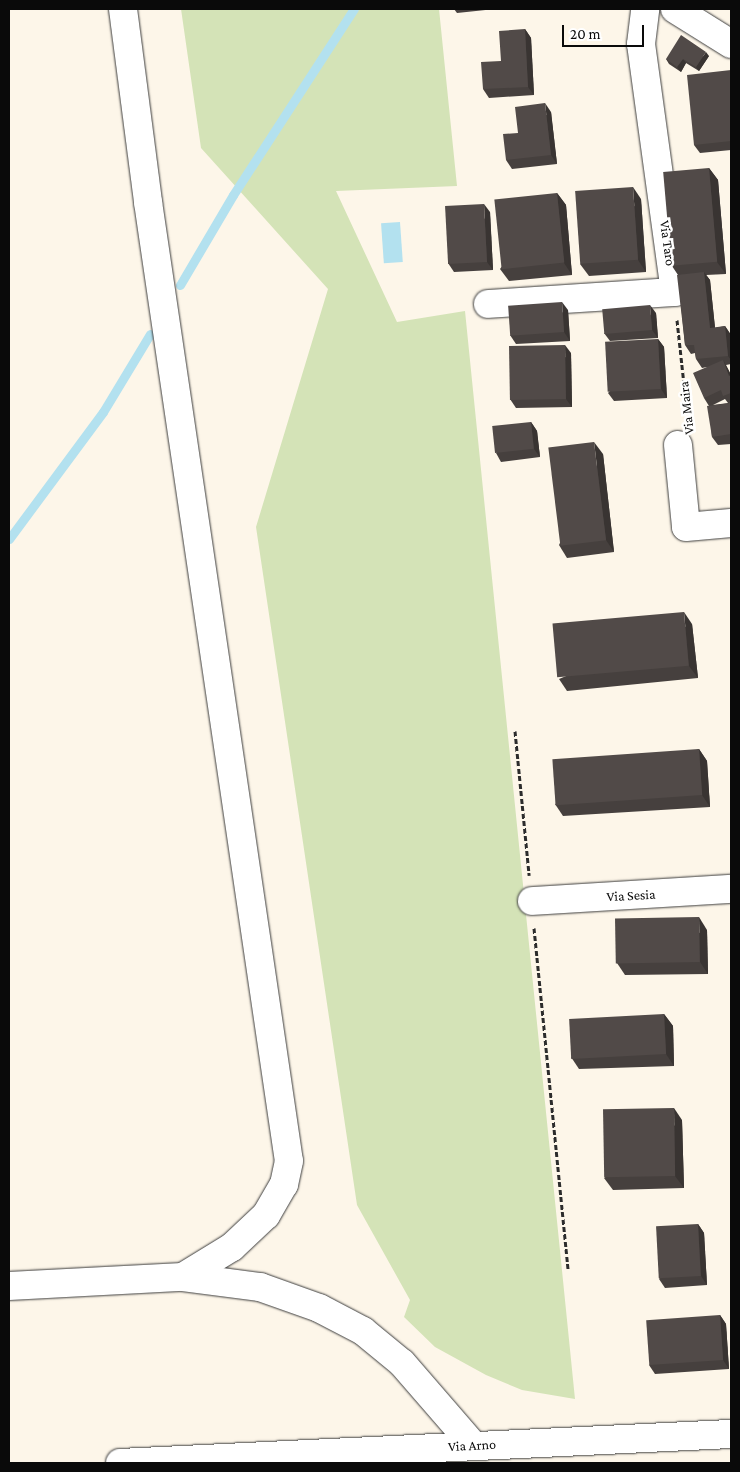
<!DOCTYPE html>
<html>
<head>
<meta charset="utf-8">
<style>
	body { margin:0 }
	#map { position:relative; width:740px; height:1472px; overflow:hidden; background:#fdf6e9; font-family:"Crimson Pro",serif }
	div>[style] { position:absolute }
	.green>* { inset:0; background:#d4e3b7 }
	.water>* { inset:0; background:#b3e1ef; transform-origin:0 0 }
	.stream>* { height:9px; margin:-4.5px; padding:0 4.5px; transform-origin:4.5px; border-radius:4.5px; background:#b3e1ef }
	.path>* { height:3px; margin-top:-1.5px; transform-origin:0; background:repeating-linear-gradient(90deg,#2c2c2c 0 5px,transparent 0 7.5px) }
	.roads { filter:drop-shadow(0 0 1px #3d3d3d) drop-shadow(0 0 1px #3d3d3d) }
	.minor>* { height:28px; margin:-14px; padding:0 14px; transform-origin:14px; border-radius:14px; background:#fff }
	.wall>* { inset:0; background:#46403e }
	.shaded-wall>* { inset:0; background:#393432 }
	.building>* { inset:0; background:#514a48; transform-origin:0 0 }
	span { translate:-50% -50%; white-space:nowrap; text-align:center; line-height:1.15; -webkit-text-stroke:5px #fff; paint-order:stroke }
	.street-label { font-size:14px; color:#0a0a0a }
	.frame { position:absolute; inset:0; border:10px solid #0a0a0a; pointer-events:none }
	.scale { position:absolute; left:562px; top:25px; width:82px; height:22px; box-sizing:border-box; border:2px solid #0a0a0a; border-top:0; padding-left:6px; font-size:15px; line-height:18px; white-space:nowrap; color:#0a0a0a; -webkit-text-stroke:4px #fff; paint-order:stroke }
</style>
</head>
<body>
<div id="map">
	<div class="green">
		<i style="clip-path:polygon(181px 9px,439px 9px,457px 186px,336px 191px,397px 322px,465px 311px,575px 1399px,522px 1390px,486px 1375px,435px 1347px,404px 1317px,410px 1300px,357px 1205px,256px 527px,328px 289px,201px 148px)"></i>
	</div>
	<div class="water">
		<i style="left:400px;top:222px;width:40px;height:19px;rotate:86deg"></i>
	</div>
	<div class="stream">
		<i style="left:180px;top:285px;width:104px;rotate:-59.5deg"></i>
		<i style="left:233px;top:195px;width:222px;rotate:-57deg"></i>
		<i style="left:9px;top:539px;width:158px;rotate:-53.5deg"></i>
		<i style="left:103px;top:412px;width:91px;rotate:-58.9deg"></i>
	</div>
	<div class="path">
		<i style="left:677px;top:320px;width:102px;rotate:83.8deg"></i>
		<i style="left:515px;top:731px;width:145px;rotate:84.4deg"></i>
		<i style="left:534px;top:928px;width:345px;rotate:84.3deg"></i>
	</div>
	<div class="roads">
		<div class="minor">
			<i style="left:123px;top:9px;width:195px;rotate:82.6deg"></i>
			<i style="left:148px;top:202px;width:969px;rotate:81.64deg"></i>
			<i style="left:289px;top:1161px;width:24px;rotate:102deg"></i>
			<i style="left:284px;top:1184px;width:36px;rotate:120deg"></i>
			<i style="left:266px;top:1215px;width:47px;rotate:136.7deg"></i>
			<i style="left:232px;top:1247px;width:57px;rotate:148.5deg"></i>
			<i style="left:675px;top:9px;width:66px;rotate:32deg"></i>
			<i style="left:488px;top:304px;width:187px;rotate:-3.7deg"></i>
			<i style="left:675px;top:292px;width:250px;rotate:-97.8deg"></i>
			<i style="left:641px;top:44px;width:35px;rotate:-83deg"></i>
			<i style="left:678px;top:445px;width:82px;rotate:84.4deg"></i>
			<i style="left:686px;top:527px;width:45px;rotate:-5.1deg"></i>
			<i style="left:532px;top:901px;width:199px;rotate:-3.5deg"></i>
			<i style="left:9px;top:1286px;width:174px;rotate:-3deg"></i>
			<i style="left:183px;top:1277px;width:78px;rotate:7.4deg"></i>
			<i style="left:260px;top:1287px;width:63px;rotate:19.6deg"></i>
			<i style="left:319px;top:1308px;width:50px;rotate:27.6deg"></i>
			<i style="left:363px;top:1331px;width:50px;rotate:39.4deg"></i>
			<i style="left:402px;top:1363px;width:108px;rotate:49.1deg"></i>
			<i style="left:120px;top:1463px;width:612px;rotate:-2.72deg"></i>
		</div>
	</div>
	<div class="wall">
		<i style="clip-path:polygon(454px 9px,495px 9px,457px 13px)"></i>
		<i style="clip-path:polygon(525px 29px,531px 38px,534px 95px,489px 98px,483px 89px,501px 61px)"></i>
		<i style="clip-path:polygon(709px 56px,699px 71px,686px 63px,681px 72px,669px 64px,666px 59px)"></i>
		<i style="clip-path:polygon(731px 71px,731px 150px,700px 153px,694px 145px)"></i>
		<i style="clip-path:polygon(551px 112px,557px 164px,512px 169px,506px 160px,518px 133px)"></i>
		<i style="clip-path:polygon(evenodd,709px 168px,718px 180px,726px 274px,706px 275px,710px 280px,715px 328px,725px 326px,731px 335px,731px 364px,726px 365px,731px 375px,731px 444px,718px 445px,712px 437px,709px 406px,704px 398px,707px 367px,702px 368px,696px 359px,695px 353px,691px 354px,685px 345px,678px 275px,672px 266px,709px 168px,725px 399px,728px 403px,713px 405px,725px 399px)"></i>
		<i style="clip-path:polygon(557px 193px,566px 205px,572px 275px,509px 281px,500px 269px)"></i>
		<i style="clip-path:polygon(641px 199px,646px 272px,589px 276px,580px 264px)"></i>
		<i style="clip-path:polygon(490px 212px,493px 270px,454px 272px,448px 263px)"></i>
		<i style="clip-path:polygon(568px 310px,570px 341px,516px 344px,510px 335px)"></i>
		<i style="clip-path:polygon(656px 313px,658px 338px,610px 341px,604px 333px)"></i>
		<i style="clip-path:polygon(658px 339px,664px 347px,667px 398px,614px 401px,608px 393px)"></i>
		<i style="clip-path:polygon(571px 353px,572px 407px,516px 408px,510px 399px)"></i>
		<i style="clip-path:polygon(531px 422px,537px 431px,540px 457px,501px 462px,496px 453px)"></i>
		<i style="clip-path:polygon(603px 454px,614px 552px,567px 558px,559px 545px)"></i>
		<i style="clip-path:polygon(692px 624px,698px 678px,567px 691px,559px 679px)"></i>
		<i style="clip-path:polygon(699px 749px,707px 761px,710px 807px,563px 816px,555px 804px)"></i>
		<i style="clip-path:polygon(707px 930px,708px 974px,625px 975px,617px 963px)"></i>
		<i style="clip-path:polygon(664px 1014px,673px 1026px,674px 1066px,579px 1069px,571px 1057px)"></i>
		<i style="clip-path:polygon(682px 1120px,684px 1188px,613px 1190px,604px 1178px)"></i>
		<i style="clip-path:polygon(698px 1224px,704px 1233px,707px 1285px,665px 1288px,659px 1279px)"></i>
		<i style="clip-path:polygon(720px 1315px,726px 1324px,729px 1369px,655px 1374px,649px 1365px)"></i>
	</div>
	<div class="shaded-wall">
		<i style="clip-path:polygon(525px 29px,531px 38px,534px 95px,528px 87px)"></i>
		<i style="clip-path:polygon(706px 52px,709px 56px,699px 71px,696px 67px)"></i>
		<i style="clip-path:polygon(683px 59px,686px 63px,681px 72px,677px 67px)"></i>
		<i style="clip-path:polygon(545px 103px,551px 112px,557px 164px,551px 155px)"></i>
		<i style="clip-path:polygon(709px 168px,718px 180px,726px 274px,717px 262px)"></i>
		<i style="clip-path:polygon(633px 187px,641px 199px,646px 272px,638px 260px)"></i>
		<i style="clip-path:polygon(557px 193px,566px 205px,572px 275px,564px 263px)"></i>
		<i style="clip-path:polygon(484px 204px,490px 212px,493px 270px,487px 262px)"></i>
		<i style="clip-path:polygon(704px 272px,710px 280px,716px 337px,710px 328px)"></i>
		<i style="clip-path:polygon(562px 302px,568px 310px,570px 341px,564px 332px)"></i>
		<i style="clip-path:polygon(650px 305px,656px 313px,658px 338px,652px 330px)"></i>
		<i style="clip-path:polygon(725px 326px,731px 335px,731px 360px,728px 356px)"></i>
		<i style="clip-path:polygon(658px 339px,664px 347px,667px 398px,661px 389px)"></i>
		<i style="clip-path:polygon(565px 345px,571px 353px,572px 407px,566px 399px)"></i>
		<i style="clip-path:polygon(723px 360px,728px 369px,731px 375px,729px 376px)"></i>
		<i style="clip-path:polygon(531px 422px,537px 431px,540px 457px,534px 449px)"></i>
		<i style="clip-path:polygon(594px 442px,603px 454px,614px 552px,606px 540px)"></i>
		<i style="clip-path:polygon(684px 612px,692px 624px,698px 678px,689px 666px)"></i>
		<i style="clip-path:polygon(699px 749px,707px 761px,710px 807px,702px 795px)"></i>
		<i style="clip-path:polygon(699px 917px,707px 930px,708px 974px,700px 962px)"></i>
		<i style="clip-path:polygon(664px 1014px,673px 1026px,674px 1066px,666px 1054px)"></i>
		<i style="clip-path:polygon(674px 1108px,682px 1120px,684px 1188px,675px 1176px)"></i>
		<i style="clip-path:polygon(698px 1224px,704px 1233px,707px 1285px,701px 1276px)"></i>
		<i style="clip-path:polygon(720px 1315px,726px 1324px,729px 1369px,723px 1360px)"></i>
	</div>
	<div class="building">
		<i style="clip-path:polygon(525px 29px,528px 87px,483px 89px,481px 62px,501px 61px,499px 31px)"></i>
		<i style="clip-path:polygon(681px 35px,706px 52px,696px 67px,683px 59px,677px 67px,666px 59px)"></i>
		<i style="clip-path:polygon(731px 70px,731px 141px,694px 145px,687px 75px)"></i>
		<i style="clip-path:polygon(545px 103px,551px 155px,506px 160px,503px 134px,518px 133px,515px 107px)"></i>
		<i style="left:709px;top:168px;width:94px;height:46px;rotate:85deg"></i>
		<i style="left:633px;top:187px;width:73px;height:58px;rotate:86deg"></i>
		<i style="left:557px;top:193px;width:70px;height:63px;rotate:84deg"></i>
		<i style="left:484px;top:204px;width:58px;height:39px;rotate:87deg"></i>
		<i style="clip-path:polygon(704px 272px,710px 328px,725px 326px,728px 356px,696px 359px,694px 345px,685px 345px,677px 275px)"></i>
		<i style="left:562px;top:302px;width:30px;height:54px;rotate:86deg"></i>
		<i style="left:650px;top:305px;width:25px;height:48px;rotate:85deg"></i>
		<i style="left:658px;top:339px;width:50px;height:53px;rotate:87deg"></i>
		<i style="left:565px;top:345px;width:54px;height:56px;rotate:89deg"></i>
		<i style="clip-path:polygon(723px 360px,729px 376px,731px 375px,731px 393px,723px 396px,721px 390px,704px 398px,693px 373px)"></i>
		<i style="clip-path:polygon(731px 403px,731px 434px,712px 437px,707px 406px)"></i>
		<i style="left:531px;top:422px;width:27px;height:39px;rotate:84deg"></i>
		<i style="left:594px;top:442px;width:99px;height:46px;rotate:83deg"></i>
		<i style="left:684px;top:612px;width:54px;height:132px;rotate:85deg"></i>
		<i style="left:699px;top:749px;width:46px;height:147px;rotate:86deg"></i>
		<i style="left:699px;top:917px;width:45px;height:84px;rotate:89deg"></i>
		<i style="left:664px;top:1014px;width:40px;height:95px;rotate:87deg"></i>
		<i style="left:674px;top:1108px;width:68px;height:71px;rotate:89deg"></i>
		<i style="left:698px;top:1224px;width:52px;height:42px;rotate:87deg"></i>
		<i style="left:720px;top:1315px;width:45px;height:74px;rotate:86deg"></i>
	</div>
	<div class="street-label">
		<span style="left:668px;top:243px;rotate:82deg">Via Taro</span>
		<span style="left:686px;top:408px;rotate:-96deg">Via Maira</span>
		<span style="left:631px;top:895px;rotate:-3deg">Via Sesia</span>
		<span style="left:472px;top:1445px;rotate:-3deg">Via Arno</span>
	</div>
	<div class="frame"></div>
	<div class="scale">20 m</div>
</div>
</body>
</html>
